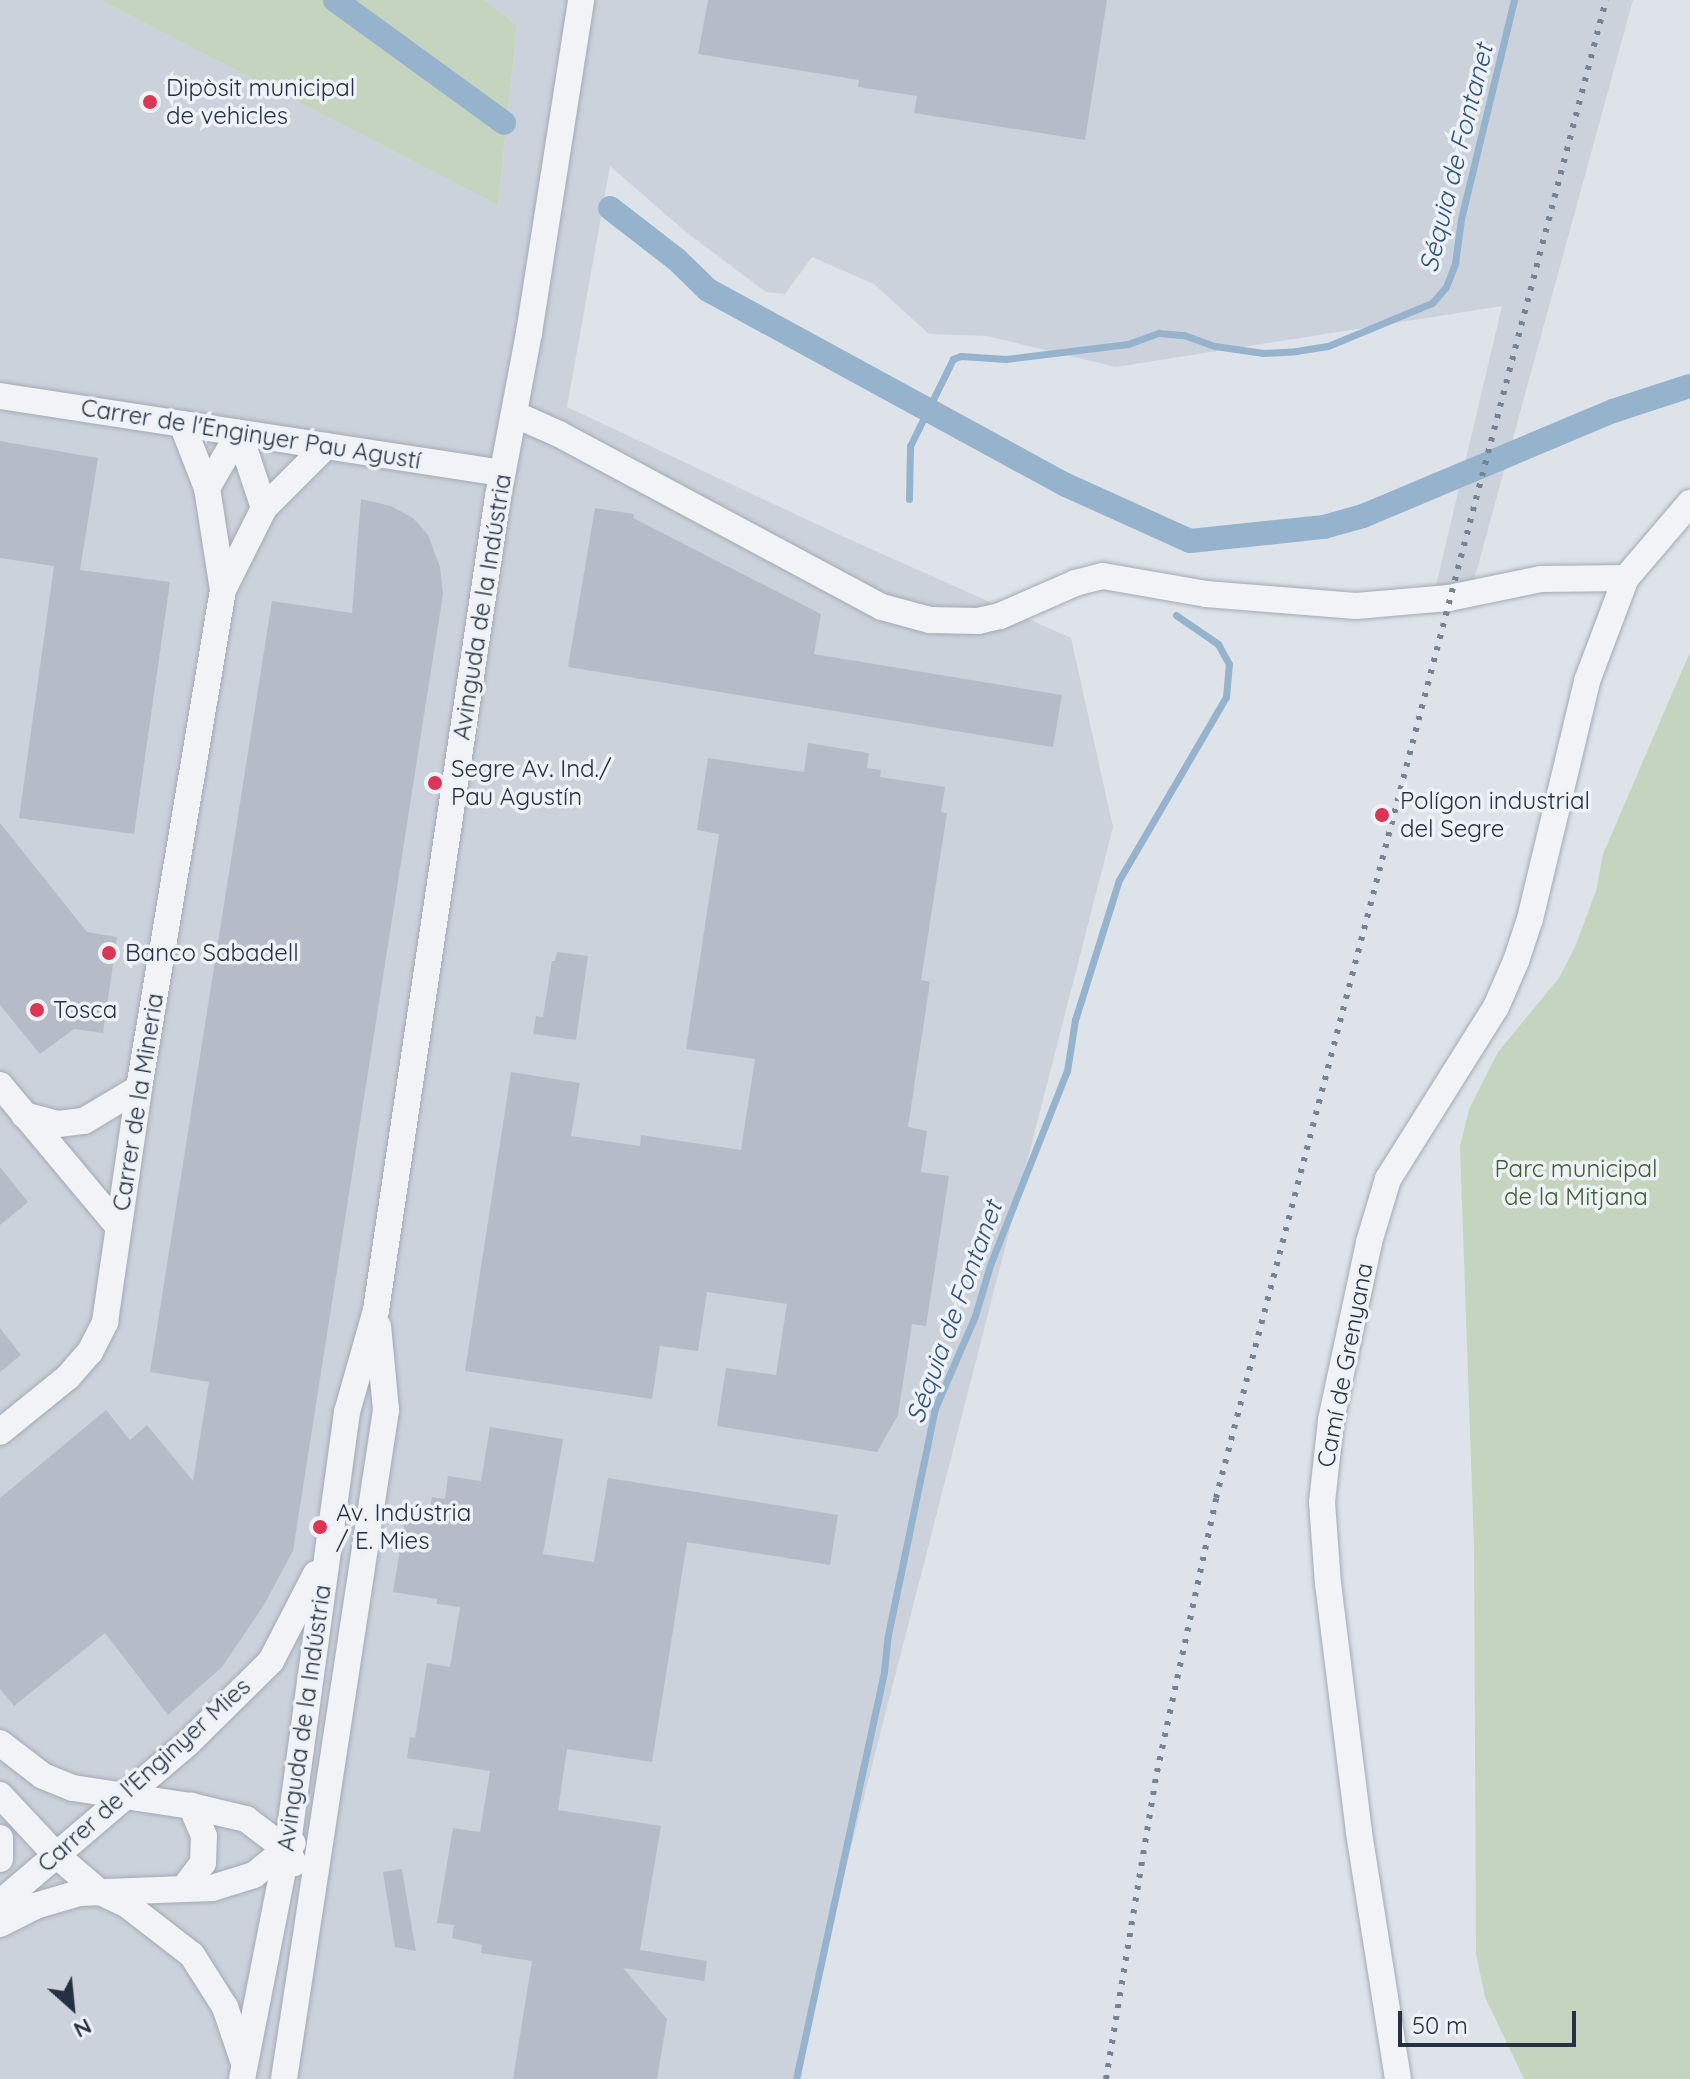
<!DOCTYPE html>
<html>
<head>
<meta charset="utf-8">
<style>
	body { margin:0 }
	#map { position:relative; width:1690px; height:2079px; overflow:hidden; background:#dee3e9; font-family:Quicksand,sans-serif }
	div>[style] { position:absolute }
	.built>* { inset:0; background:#ccd2db }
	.green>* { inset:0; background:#c5d4be }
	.stream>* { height:7px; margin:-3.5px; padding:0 3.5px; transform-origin:3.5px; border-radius:3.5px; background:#95b3cd }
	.canal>* { height:24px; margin:-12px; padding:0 12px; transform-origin:12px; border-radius:12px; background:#95b3cd }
	.building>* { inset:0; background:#b5bcc7 }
	.roads { filter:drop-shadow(0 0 2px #a3aab4) drop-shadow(0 0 2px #a3aab4) }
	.minor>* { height:26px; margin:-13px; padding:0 13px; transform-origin:13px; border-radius:13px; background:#f1f3f7 }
	.rail>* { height:6px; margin-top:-3px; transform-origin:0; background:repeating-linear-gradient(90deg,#768394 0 4px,transparent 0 12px) }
	.dots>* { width:22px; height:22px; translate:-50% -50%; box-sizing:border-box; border:4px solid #eef2f7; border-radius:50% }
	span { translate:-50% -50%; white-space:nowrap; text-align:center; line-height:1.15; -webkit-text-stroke:7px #eef2f7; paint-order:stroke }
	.poi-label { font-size:24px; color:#253142 }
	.left { translate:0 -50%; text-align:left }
	.street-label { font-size:24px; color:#253142 }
	.park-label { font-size:24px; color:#3c5f31 }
	.water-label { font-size:26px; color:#2b527a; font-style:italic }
	.north { position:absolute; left:32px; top:1967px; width:80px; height:80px; -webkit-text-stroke:6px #eef2f7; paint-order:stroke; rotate:153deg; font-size:22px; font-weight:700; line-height:32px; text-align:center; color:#253142 }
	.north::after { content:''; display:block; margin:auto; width:28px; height:36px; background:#253142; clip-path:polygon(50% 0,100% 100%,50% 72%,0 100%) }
	.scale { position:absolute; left:1398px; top:2011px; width:178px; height:36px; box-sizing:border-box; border:4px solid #253142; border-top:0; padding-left:10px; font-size:24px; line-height:28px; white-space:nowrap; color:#253142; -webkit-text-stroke:6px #eef2f7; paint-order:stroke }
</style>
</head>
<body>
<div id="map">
	<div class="built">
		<i style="clip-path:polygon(0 0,100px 0,498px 205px,517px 25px,484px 0,1633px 0,1473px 584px,1435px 590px,1502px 306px,1116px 367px,987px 336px,929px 334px,874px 284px,812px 257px,785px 294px,766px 292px,686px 232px,610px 166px,567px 407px,842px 536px,1071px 638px,1113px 827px,818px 1976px,801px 2079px,0 2079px)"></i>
	</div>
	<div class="green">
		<i style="clip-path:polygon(100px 0,484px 0,517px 25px,498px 205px)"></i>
		<i style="clip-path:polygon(1690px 652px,1690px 2079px,1524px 2079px,1485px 1997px,1476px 1954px,1474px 1546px,1460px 1146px,1469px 1109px,1498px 1052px,1559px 978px,1575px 947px,1596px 891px,1603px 854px)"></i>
	</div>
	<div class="stream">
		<i style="left:909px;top:499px;width:53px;rotate:-88.9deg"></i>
		<i style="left:910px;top:446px;width:97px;rotate:-63.7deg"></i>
		<i style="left:953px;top:359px;width:9px;rotate:-21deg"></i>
		<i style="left:961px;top:356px;width:45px;rotate:3.8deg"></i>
		<i style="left:1006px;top:359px;width:123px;rotate:-7deg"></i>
		<i style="left:1128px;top:344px;width:33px;rotate:-20deg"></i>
		<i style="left:1159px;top:333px;width:25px;rotate:5deg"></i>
		<i style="left:1184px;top:335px;width:33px;rotate:20deg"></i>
		<i style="left:1215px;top:346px;width:49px;rotate:8.3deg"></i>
		<i style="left:1263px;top:353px;width:33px;rotate:-3deg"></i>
		<i style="left:1296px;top:351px;width:32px;rotate:-9deg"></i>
		<i style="left:1328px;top:346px;width:113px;rotate:-22.5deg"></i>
		<i style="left:1432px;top:303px;width:21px;rotate:-49deg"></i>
		<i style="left:1446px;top:287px;width:26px;rotate:-69deg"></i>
		<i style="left:1455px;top:263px;width:44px;rotate:-82.2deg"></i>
		<i style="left:1461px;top:219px;width:225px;rotate:-76.4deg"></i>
		<i style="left:796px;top:2079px;width:417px;rotate:-77.8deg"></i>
		<i style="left:884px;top:1671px;width:36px;rotate:-84deg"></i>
		<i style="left:888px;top:1635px;width:232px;rotate:-78.3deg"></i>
		<i style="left:935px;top:1408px;width:100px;rotate:-66.5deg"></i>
		<i style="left:975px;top:1316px;width:53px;rotate:-73.6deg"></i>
		<i style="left:990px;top:1265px;width:209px;rotate:-68.4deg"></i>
		<i style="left:1067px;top:1071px;width:52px;rotate:-81.1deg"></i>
		<i style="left:1075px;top:1020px;width:147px;rotate:-72.6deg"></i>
		<i style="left:1119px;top:880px;width:212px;rotate:-59.7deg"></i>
		<i style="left:1226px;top:697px;width:33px;rotate:-85deg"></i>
		<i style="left:1229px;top:664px;width:23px;rotate:-119deg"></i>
		<i style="left:1218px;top:644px;width:51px;rotate:-145.4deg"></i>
	</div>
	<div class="canal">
		<i style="left:335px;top:0;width:209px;rotate:36deg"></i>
		<i style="left:610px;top:208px;width:85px;rotate:37.8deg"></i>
		<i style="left:677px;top:260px;width:43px;rotate:44.1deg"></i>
		<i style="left:708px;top:290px;width:408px;rotate:28.6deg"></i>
		<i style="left:1066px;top:485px;width:136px;rotate:24.3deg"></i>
		<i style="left:1190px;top:541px;width:135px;rotate:-6deg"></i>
		<i style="left:1324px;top:527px;width:41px;rotate:-15.8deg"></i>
		<i style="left:1363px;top:516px;width:271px;rotate:-22.8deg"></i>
		<i style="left:1613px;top:411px;width:81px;rotate:-18deg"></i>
	</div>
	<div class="building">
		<i style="clip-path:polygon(708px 0,1107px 0,1085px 140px,914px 113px,917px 96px,858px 87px,859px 80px,698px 54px)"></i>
		<i style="clip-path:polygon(0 441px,98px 458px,80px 570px,170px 582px,134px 834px,19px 818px,54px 566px,0 558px)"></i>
		<i style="clip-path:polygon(361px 499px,391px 506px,413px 518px,428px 535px,440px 567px,443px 594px,293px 1551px,264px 1605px,222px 1667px,168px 1715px,105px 1633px,14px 1706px,0 1689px,0 1498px,106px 1410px,130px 1440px,147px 1425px,193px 1481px,209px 1382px,150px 1372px,272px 601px,352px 613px)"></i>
		<i style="clip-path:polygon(595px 508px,634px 514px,633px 518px,821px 614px,814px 654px,1062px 695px,1053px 747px,568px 667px)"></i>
		<i style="clip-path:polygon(808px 743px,869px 753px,867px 768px,881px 770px,880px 777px,945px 787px,941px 812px,947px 813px,921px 980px,930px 982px,908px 1127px,927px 1131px,921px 1172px,949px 1176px,926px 1326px,912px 1324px,898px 1415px,877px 1452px,717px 1426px,726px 1368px,776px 1375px,787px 1304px,707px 1292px,698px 1351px,660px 1346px,652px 1399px,465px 1371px,511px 1072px,580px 1083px,571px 1136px,640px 1146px,641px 1135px,741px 1150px,755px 1059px,686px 1049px,719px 834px,697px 830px,708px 758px,804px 772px)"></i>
		<i style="clip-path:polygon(0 823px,87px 932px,117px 937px,103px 1033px,74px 1029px,40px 1054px,0 1005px)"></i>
		<i style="clip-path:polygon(557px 952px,588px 956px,576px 1040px,533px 1034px,536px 1016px,543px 1017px,552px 961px,555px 961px)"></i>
		<i style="clip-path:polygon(0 1167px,28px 1202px,0 1225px)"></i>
		<i style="clip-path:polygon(0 1328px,21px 1355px,0 1372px)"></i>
		<i style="clip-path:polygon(490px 1427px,563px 1439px,543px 1554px,594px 1562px,608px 1478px,838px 1515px,830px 1565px,687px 1542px,652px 1762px,567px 1749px,558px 1810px,661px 1826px,640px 1950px,707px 1961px,704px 1981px,623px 1968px,667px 2019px,657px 2079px,513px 2079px,532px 1961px,481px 1953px,482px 1945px,452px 1938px,454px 1925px,437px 1923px,453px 1828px,480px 1832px,490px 1771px,407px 1758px,410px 1737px,415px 1738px,427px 1663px,450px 1667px,460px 1607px,437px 1604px,437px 1599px,393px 1592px,405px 1520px,428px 1524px,432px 1497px,445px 1499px,448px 1476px,481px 1481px)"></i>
		<i style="clip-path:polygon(402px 1869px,408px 1906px,416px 1951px,395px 1947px,383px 1872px)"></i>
	</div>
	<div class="roads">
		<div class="minor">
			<i style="left:0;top:396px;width:508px;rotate:8.72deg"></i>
			<i style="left:514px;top:414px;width:49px;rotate:24deg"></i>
			<i style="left:559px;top:434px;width:366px;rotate:28.2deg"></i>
			<i style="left:882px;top:607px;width:50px;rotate:15.2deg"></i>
			<i style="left:930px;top:620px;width:48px;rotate:1.2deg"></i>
			<i style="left:978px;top:621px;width:23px;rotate:-13deg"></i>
			<i style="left:1000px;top:616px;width:82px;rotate:-23.7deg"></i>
			<i style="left:1075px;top:583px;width:29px;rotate:-14deg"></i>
			<i style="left:1103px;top:576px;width:105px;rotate:9.9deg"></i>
			<i style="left:1206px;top:594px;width:150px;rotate:4.6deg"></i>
			<i style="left:1356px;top:606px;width:93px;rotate:-4.9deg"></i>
			<i style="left:1449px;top:598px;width:94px;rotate:-11.7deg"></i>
			<i style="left:1541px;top:579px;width:85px;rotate:-0.7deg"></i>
			<i style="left:182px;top:424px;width:69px;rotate:68.7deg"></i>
			<i style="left:207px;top:488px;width:103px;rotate:81.1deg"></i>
			<i style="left:239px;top:433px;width:79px;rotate:71.6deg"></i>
			<i style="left:207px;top:488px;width:64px;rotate:-59.8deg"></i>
			<i style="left:0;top:1085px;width:184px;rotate:50.1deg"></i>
			<i style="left:24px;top:1115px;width:35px;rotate:15deg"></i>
			<i style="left:58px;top:1124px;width:26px;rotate:-7deg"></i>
			<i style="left:84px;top:1121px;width:64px;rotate:-31deg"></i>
			<i style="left:0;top:1432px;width:87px;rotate:-39deg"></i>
			<i style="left:68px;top:1377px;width:33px;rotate:-49deg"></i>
			<i style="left:90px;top:1352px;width:34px;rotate:-63deg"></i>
			<i style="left:105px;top:1322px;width:236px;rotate:-81.7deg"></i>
			<i style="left:139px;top:1088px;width:505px;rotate:-80.43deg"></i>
			<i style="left:223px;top:590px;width:92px;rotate:-63.4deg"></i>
			<i style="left:264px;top:508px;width:88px;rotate:-45deg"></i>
			<i style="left:0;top:1743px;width:54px;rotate:37.5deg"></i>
			<i style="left:43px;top:1776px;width:32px;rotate:22deg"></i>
			<i style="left:73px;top:1788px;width:119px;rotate:8.7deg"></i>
			<i style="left:191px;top:1806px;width:57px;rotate:13.3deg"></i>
			<i style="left:246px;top:1819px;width:51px;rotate:37.1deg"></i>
			<i style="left:287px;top:1850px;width:15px;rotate:62deg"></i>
			<i style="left:0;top:1795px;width:81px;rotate:47deg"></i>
			<i style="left:55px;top:1854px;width:57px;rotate:40.7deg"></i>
			<i style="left:98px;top:1891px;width:31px;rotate:25deg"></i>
			<i style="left:126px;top:1904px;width:83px;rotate:37.7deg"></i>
			<i style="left:192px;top:1955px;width:62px;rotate:57.6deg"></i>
			<i style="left:225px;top:2007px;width:59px;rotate:71.3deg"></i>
			<i style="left:0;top:1838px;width:21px;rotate:90deg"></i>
			<i style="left:184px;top:1888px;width:31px;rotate:-53deg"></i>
			<i style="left:203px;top:1863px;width:27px;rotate:-88deg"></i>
			<i style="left:204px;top:1836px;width:33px;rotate:-113deg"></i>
			<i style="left:0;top:1903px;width:248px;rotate:-40.4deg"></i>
			<i style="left:189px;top:1742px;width:115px;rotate:-44.6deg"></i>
			<i style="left:271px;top:1661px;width:98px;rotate:-62.7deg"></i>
			<i style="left:0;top:1924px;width:39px;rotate:-27deg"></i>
			<i style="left:35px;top:1906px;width:46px;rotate:-16.5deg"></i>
			<i style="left:79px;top:1893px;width:133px;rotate:-2.2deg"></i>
			<i style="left:212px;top:1888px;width:44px;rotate:-17.2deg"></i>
			<i style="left:254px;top:1875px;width:50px;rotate:-39.4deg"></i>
			<i style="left:242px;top:2079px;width:233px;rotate:-78.9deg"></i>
			<i style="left:287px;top:1850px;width:442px;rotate:-82.2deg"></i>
			<i style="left:347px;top:1412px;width:106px;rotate:-74.1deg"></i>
			<i style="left:376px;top:1310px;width:822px;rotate:-81.47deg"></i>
			<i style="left:498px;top:497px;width:167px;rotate:-79.3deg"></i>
			<i style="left:529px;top:333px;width:337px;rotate:-81.1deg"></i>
			<i style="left:284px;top:2079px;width:677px;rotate:-81.33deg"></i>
			<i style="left:386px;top:1410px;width:84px;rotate:-95.4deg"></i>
			<i style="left:1398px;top:2079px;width:250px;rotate:-99deg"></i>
			<i style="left:1359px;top:1832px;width:250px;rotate:-97.1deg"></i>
			<i style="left:1328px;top:1584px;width:82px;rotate:-94.2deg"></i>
			<i style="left:1322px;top:1502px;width:82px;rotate:-83.7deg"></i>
			<i style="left:1331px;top:1420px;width:182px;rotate:-77.9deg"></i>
			<i style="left:1369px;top:1242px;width:66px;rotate:-73.2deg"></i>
			<i style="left:1388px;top:1179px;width:203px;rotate:-57.9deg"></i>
			<i style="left:1496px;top:1007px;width:50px;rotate:-66.5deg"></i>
			<i style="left:1516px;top:961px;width:44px;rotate:-71.6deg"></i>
			<i style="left:1530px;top:919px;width:245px;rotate:-76.5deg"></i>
			<i style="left:1587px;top:681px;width:110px;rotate:-69.3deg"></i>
			<i style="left:1626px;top:578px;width:99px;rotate:-49.5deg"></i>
		</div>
	</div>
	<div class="rail">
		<i style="left:1106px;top:2079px;width:311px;rotate:-80.6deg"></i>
		<i style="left:1157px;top:1772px;width:280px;rotate:-77.8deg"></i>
		<i style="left:1216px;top:1498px;width:1548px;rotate:-75.41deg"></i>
	</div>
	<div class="dots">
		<i style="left:150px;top:102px;background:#dc3555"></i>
		<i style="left:435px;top:783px;background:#dc3555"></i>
		<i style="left:1382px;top:815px;background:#dc3555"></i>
		<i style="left:109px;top:953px;background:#dc3555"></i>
		<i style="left:37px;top:1010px;background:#dc3555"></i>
		<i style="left:320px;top:1527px;background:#dc3555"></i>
	</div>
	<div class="poi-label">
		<span class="left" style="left:166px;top:102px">Dipòsit municipal<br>de vehicles</span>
		<span class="left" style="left:451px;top:783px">Segre Av. Ind./<br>Pau Agustín</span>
		<span class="left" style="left:1400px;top:815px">Polígon industrial<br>del Segre</span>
		<span class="left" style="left:125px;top:953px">Banco Sabadell</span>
		<span class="left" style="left:53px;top:1010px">Tosca</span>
		<span class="left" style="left:336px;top:1527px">Av. Indústria<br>/ E. Mies</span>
	</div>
	<div class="street-label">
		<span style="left:251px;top:434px;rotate:9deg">Carrer de l'Enginyer Pau Agustí</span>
		<span style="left:482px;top:607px;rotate:-81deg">Avinguda de la Indústria</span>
		<span style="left:138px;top:1102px;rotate:-81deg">Carrer de la Mineria</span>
		<span style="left:1345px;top:1365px;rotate:-79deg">Camí de Grenyana</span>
		<span style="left:304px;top:1718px;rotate:-82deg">Avinguda de la Indústria</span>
		<span style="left:144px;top:1775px;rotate:-42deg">Carrer de l'Enginyer Mies</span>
	</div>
	<div class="park-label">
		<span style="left:1576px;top:1183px">Parc municipal<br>de la Mitjana</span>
	</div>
	<div class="water-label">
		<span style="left:1456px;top:158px;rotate:-76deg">Séquia de Fontanet</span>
		<span style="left:954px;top:1312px;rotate:-70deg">Séquia de Fontanet</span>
	</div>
	<div class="north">N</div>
	<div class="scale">50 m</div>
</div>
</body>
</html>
